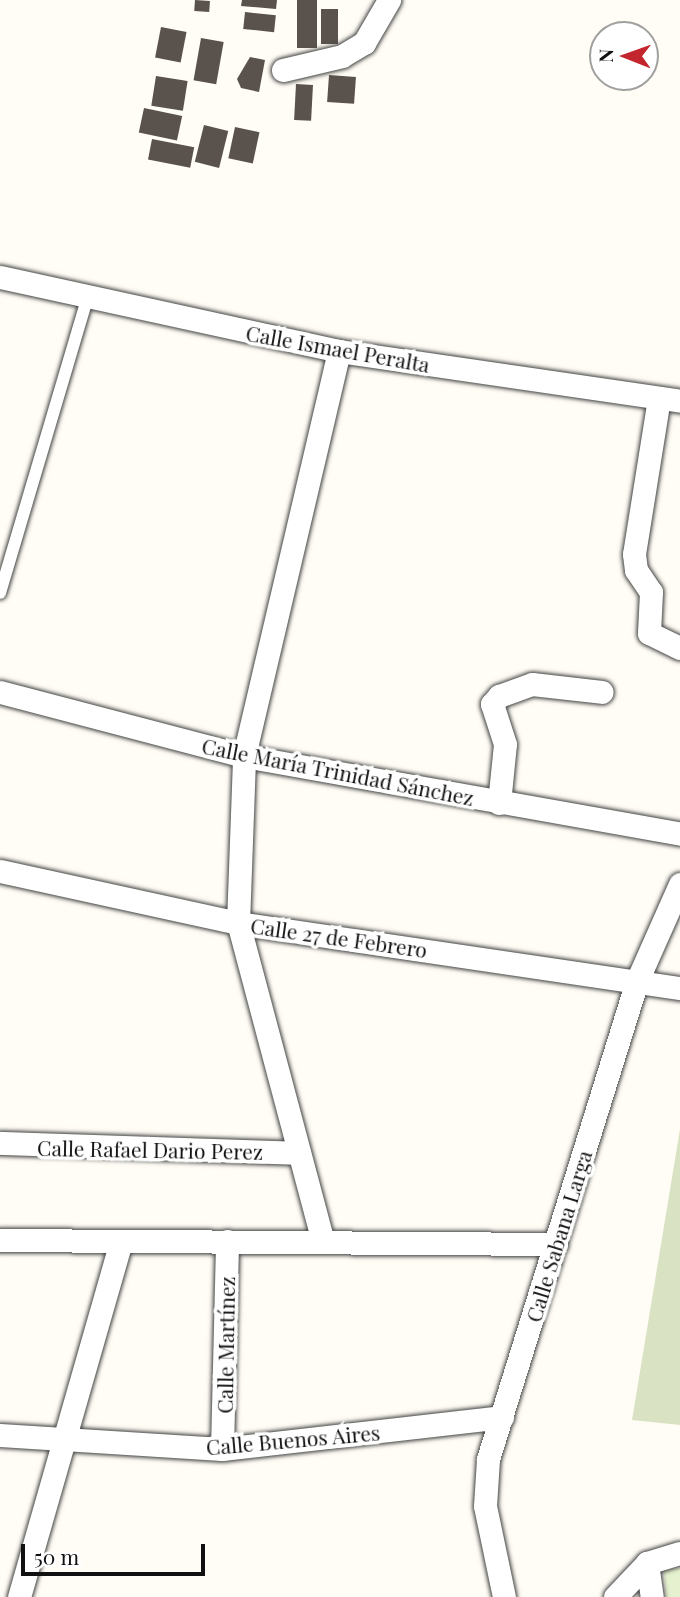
<!DOCTYPE html>
<html>
<head>
<meta charset="utf-8">
<style>
	body { margin:0 }
	#map { position:relative; width:680px; height:1597px; overflow:hidden; background:#fffdf5; font-family:"Playfair Display",serif }
	div>[style] { position:absolute }
	.cemetery>* { inset:0; background:#d9e3c4 }
	.pitch>* { inset:0; background:#e6f2cf }
	.building>* { inset:0; background:#5a524d; transform-origin:0 0 }
	.roads { filter:drop-shadow(0 0 2px #444) drop-shadow(0 0 2px #444) }
	.lane>* { height:12px; margin:-6px; padding:0 6px; transform-origin:6px; border-radius:6px; background:#fff }
	.street>* { height:23px; margin:-11.5px; padding:0 11.5px; transform-origin:11.5px; border-radius:11.5px; background:#fff }
	span { translate:-50% -50%; white-space:nowrap; text-align:center; line-height:1.15; -webkit-text-stroke:7px #fff; paint-order:stroke }
	.street-label { font-size:21px; color:#111 }
	.north { position:absolute; left:589px; top:21px; width:70px; height:70px; box-sizing:border-box; background:#fff; border:2px solid #a0a0a0; border-radius:50%; rotate:271deg; font-size:19px; font-weight:700; line-height:28px; text-align:center; color:#111 }
	.north::after { content:''; display:block; margin:auto; width:24px; height:32px; background:#c4262e; clip-path:polygon(50% 0,100% 100%,50% 72%,0 100%) }
	.scale { position:absolute; left:21px; top:1544px; width:184px; height:32px; box-sizing:border-box; border:4px solid #111; border-top:0; padding-left:9px; font-size:21px; line-height:24px; white-space:nowrap; color:#111; -webkit-text-stroke:5px #fff; paint-order:stroke }
</style>
</head>
<body>
<div id="map">
	<div class="cemetery">
		<i style="clip-path:polygon(680px 1129px,680px 1425px,632px 1420px)"></i>
	</div>
	<div class="pitch">
		<i style="clip-path:polygon(680px 1568px,680px 1597px,666px 1597px,664px 1570px)"></i>
	</div>
	<div class="building">
		<i style="left:195px;top:0;width:15px;height:11px;rotate:4deg"></i>
		<i style="clip-path:polygon(242px 0,277px 0,276px 9px,241px 6px)"></i>
		<i style="left:297px;top:0;width:20px;height:48px"></i>
		<i style="left:321px;top:9px;width:17px;height:35px"></i>
		<i style="left:245px;top:12px;width:31px;height:17px;rotate:6deg"></i>
		<i style="left:161px;top:27px;width:26px;height:31px;rotate:11deg"></i>
		<i style="left:201px;top:38px;width:23px;height:43px;rotate:10deg"></i>
		<i style="clip-path:polygon(250px 57px,265px 60px,259px 92px,241px 88px,237px 79px)"></i>
		<i style="left:329px;top:75px;width:27px;height:27px;rotate:4deg"></i>
		<i style="left:156px;top:76px;width:32px;height:30px;rotate:9deg"></i>
		<i style="left:296px;top:84px;width:17px;height:36px;rotate:3deg"></i>
		<i style="left:144px;top:108px;width:39px;height:25px;rotate:12deg"></i>
		<i style="left:204px;top:125px;width:25px;height:38px;rotate:14deg"></i>
		<i style="left:235px;top:127px;width:25px;height:32px;rotate:12deg"></i>
		<i style="left:152px;top:139px;width:43px;height:21px;rotate:11deg"></i>
	</div>
	<div class="roads">
		<div class="lane">
			<i style="left:0;top:593px;width:310px;rotate:-73.5deg"></i>
		</div>
		<div class="street">
			<i style="left:283px;top:70px;width:61px;rotate:-13.3deg"></i>
			<i style="left:342px;top:56px;width:26px;rotate:-31deg"></i>
			<i style="left:364px;top:43px;width:50px;rotate:-59.8deg"></i>
			<i style="left:0;top:277px;width:347px;rotate:12.3deg"></i>
			<i style="left:339px;top:351px;width:345px;rotate:8.3deg"></i>
			<i style="left:659px;top:398px;width:158px;rotate:99.1deg"></i>
			<i style="left:634px;top:554px;width:16px;rotate:83deg"></i>
			<i style="left:636px;top:570px;width:27px;rotate:56deg"></i>
			<i style="left:651px;top:592px;width:41px;rotate:92.8deg"></i>
			<i style="left:649px;top:633px;width:34px;rotate:26deg"></i>
			<i style="left:0;top:692px;width:252px;rotate:14.7deg"></i>
			<i style="left:244px;top:756px;width:443px;rotate:10.1deg"></i>
			<i style="left:499px;top:803px;width:59px;rotate:-84.2deg"></i>
			<i style="left:505px;top:744px;width:42px;rotate:-108deg"></i>
			<i style="left:492px;top:704px;width:11px;rotate:-49deg"></i>
			<i style="left:499px;top:696px;width:35px;rotate:-20deg"></i>
			<i style="left:532px;top:684px;width:70px;rotate:6.5deg"></i>
			<i style="left:0;top:871px;width:244px;rotate:12.3deg"></i>
			<i style="left:238px;top:923px;width:447px;rotate:8.4deg"></i>
			<i style="left:0;top:1143px;width:299px;rotate:1.9deg"></i>
			<i style="left:322px;top:1238px;width:326px;rotate:-104.9deg"></i>
			<i style="left:238px;top:923px;width:167px;rotate:-87.9deg"></i>
			<i style="left:244px;top:756px;width:416px;rotate:-76.8deg"></i>
			<i style="left:0;top:1240px;width:556px;rotate:0.41deg"></i>
			<i style="left:0;top:1435px;width:222px;rotate:3.6deg"></i>
			<i style="left:222px;top:1449px;width:282px;rotate:-6.5deg"></i>
			<i style="left:222px;top:1449px;width:208px;rotate:-88.6deg"></i>
			<i style="left:647px;top:1563px;width:34px;rotate:82deg"></i>
			<i style="left:19px;top:1597px;width:369px;rotate:-74deg"></i>
			<i style="left:504px;top:1597px;width:93px;rotate:-101.8deg"></i>
			<i style="left:485px;top:1506px;width:47px;rotate:-86.3deg"></i>
			<i style="left:488px;top:1459px;width:501px;rotate:-72.69deg"></i>
			<i style="left:637px;top:981px;width:106px;rotate:-66.1deg"></i>
			<i style="left:615px;top:1597px;width:47px;rotate:-46.7deg"></i>
			<i style="left:647px;top:1563px;width:34px;rotate:-17deg"></i>
		</div>
	</div>
	<div class="street-label">
		<span style="left:338px;top:348px;rotate:10deg">Calle Ismael Peralta</span>
		<span style="left:338px;top:771px;rotate:11deg">Calle María Trinidad Sánchez</span>
		<span style="left:339px;top:937px;rotate:8deg">Calle 27 de Febrero</span>
		<span style="left:150px;top:1149px;rotate:1deg">Calle Rafael Dario Perez</span>
		<span style="left:558px;top:1236px;rotate:-73deg">Calle Sabana Larga</span>
		<span style="left:225px;top:1345px;rotate:-89deg">Calle Martínez</span>
		<span style="left:293px;top:1439px;rotate:-5deg">Calle Buenos Aires</span>
	</div>
	<div class="north">N</div>
	<div class="scale">50 m</div>
</div>
</body>
</html>
